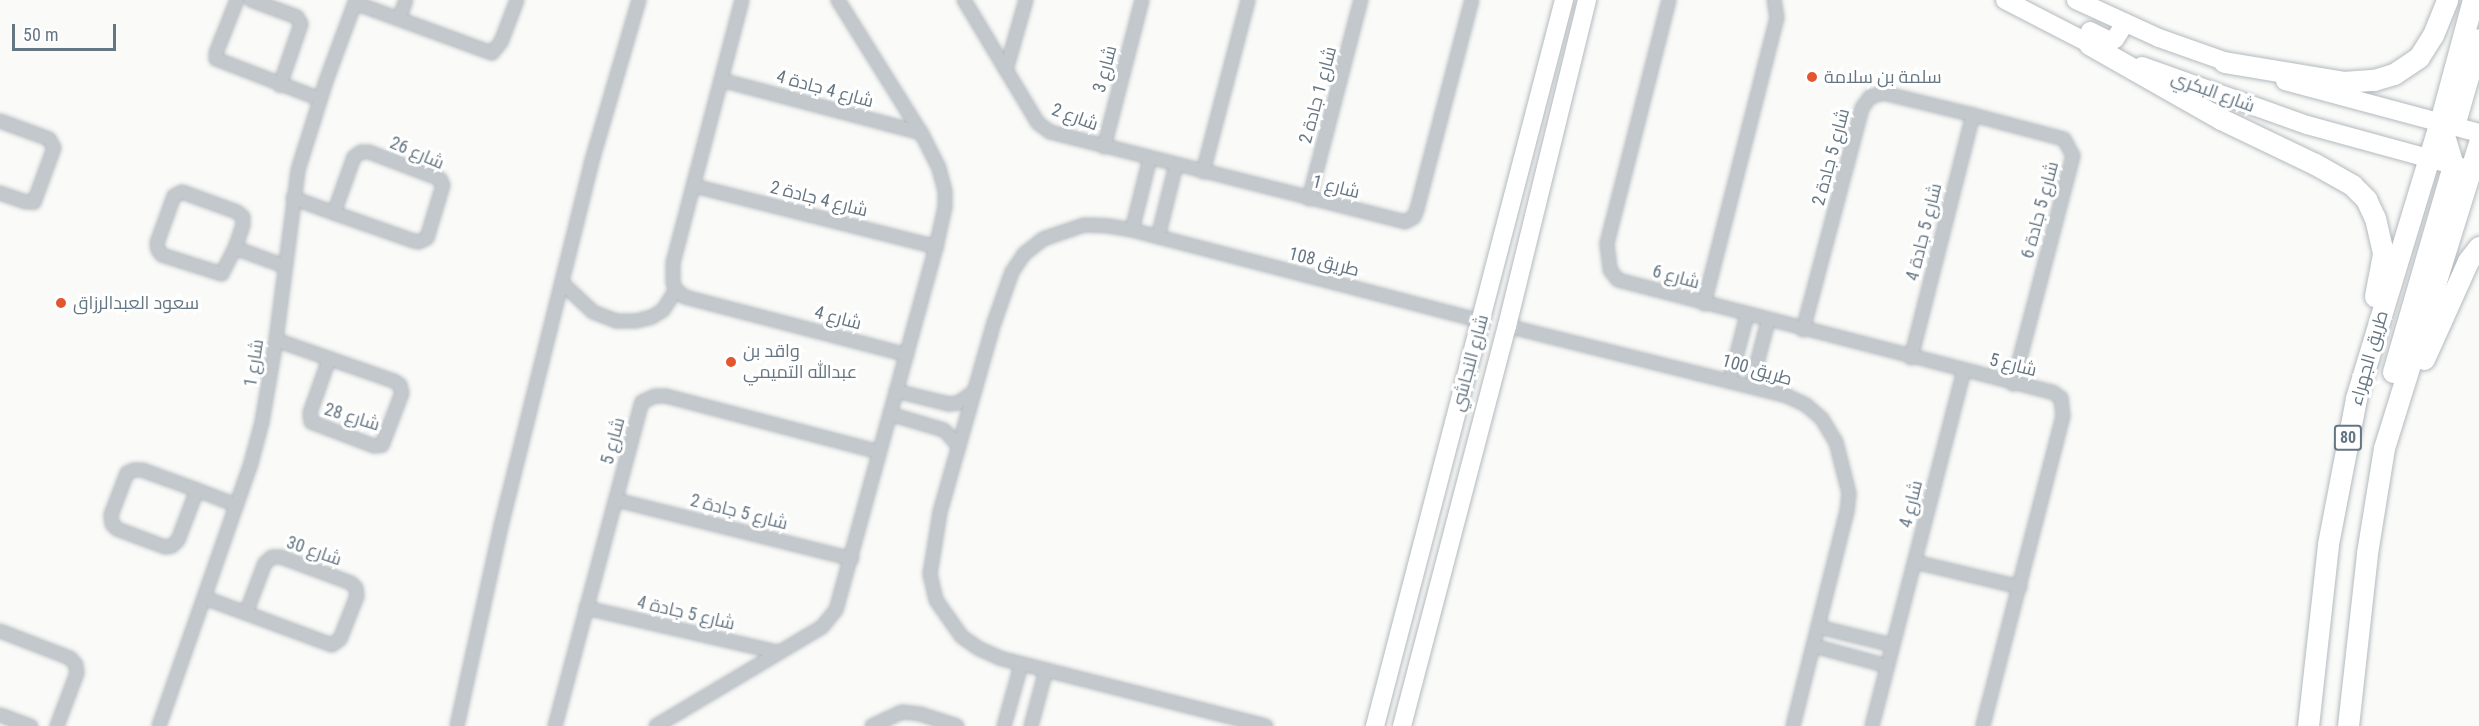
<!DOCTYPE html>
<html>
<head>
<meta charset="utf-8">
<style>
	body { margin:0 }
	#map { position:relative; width:2479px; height:726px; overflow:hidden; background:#fafaf8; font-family:"Roboto Condensed",Cairo,sans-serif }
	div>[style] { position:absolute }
	.roads { filter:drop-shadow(0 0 2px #b3babf) drop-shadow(0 0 2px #b3babf) }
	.minor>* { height:12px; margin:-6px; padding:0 6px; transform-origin:6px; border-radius:6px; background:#c3c8cc }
	.secondary>* { height:18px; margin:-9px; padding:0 9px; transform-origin:9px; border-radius:9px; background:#fff }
	.trunk>* { height:21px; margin:-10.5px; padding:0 10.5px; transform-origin:10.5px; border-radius:10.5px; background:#fff }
	.dots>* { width:16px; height:16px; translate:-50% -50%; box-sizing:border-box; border:3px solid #fff; border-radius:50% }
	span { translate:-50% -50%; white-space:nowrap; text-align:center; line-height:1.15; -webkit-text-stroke:6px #fff; paint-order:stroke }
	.shield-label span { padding:2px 4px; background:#fff; border:2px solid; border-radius:4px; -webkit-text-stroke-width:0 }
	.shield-label { font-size:16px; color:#657683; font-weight:700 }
	.street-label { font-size:18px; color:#657683 }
	.poi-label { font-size:18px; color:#657683 }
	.left { translate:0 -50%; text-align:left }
	.scale { position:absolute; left:12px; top:24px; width:104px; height:27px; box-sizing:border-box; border:3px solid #657683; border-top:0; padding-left:8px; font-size:18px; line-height:21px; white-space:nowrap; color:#657683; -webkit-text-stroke:4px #fff; paint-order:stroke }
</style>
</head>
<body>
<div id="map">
	<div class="roads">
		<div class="minor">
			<i style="left:237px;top:0;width:57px;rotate:111.6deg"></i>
			<i style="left:216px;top:53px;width:6px;rotate:90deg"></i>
			<i style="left:216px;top:59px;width:111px;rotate:21deg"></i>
			<i style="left:251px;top:0;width:49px;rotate:20.3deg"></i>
			<i style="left:297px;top:17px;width:8px;rotate:60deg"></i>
			<i style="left:301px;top:24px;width:65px;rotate:109deg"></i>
			<i style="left:742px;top:0;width:272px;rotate:104.7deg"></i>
			<i style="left:673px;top:263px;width:20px;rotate:90deg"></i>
			<i style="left:673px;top:283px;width:8px;rotate:67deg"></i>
			<i style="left:676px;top:290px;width:11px;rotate:38deg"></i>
			<i style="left:685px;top:297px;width:229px;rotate:14.6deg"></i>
			<i style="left:964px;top:0;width:144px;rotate:59deg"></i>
			<i style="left:1038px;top:123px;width:15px;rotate:37deg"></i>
			<i style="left:1050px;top:132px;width:366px;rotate:14.2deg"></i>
			<i style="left:1405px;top:222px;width:10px;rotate:-29deg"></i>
			<i style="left:1414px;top:217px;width:9px;rotate:-69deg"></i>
			<i style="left:1417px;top:209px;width:216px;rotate:-75.3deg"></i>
			<i style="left:1669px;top:0;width:252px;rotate:104.3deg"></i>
			<i style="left:1607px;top:244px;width:26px;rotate:83deg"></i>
			<i style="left:1610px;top:270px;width:13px;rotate:51deg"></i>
			<i style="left:1618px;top:280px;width:450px;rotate:14.5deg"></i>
			<i style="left:2054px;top:393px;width:9px;rotate:36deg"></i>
			<i style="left:2061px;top:398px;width:18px;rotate:84deg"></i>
			<i style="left:2063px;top:416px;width:320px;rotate:104.5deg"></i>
			<i style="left:355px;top:3px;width:146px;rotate:20.1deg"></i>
			<i style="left:492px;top:53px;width:14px;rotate:-51deg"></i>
			<i style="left:501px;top:42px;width:45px;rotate:-69.1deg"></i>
			<i style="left:399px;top:19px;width:20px;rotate:-70deg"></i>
			<i style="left:1006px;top:70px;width:73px;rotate:-74.1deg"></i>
			<i style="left:721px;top:80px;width:207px;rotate:14.8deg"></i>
			<i style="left:0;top:121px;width:52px;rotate:20.2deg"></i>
			<i style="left:49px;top:139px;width:10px;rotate:61deg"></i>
			<i style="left:54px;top:148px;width:58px;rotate:110.3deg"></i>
			<i style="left:34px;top:202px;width:8px;rotate:180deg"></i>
			<i style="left:26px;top:202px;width:28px;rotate:-161deg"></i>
			<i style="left:1104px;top:147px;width:152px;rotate:-75.5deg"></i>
			<i style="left:1203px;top:172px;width:178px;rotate:-75.3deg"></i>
			<i style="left:694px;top:186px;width:250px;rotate:14.1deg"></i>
			<i style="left:182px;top:192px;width:59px;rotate:20deg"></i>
			<i style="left:237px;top:212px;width:8px;rotate:40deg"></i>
			<i style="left:243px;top:217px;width:8px;rotate:90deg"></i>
			<i style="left:243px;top:225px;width:24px;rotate:109deg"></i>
			<i style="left:235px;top:248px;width:29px;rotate:117deg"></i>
			<i style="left:222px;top:274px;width:63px;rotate:-162.4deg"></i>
			<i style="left:162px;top:255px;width:6px;rotate:-129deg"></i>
			<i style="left:158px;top:250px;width:7px;rotate:-98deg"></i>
			<i style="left:157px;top:243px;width:50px;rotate:-70.1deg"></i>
			<i style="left:174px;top:196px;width:9px;rotate:-27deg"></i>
			<i style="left:293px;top:198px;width:44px;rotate:20.1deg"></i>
			<i style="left:334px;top:213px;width:85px;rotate:19.3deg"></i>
			<i style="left:414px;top:241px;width:5px;rotate:11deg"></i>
			<i style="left:419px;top:242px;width:9px;rotate:-27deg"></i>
			<i style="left:427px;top:238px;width:55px;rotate:-73.2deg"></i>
			<i style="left:443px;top:185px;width:7px;rotate:-117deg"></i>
			<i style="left:440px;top:179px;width:76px;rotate:-159.2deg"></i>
			<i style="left:369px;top:152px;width:8px;rotate:180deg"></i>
			<i style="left:361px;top:152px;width:9px;rotate:144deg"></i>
			<i style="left:354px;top:157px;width:59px;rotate:109.7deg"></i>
			<i style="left:1309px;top:199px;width:206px;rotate:-75.4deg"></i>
			<i style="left:1132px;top:230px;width:74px;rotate:-76deg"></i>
			<i style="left:1158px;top:237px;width:74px;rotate:-76deg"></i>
			<i style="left:235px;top:248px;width:52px;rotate:20.2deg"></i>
			<i style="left:562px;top:283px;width:42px;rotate:43.1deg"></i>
			<i style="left:593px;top:312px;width:26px;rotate:21deg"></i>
			<i style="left:617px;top:321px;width:19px"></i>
			<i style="left:636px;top:321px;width:16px;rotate:-14deg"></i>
			<i style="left:652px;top:317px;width:13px;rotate:-32deg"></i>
			<i style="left:663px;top:310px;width:24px;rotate:-57deg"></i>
			<i style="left:1704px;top:304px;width:295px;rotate:-75.7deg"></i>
			<i style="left:1777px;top:18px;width:18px;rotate:-99deg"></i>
			<i style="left:1507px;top:326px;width:289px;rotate:14deg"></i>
			<i style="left:1787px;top:396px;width:21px;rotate:25deg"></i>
			<i style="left:1806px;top:405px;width:21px;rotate:41deg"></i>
			<i style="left:1822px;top:419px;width:27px;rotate:59deg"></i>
			<i style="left:1836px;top:442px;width:53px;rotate:75.7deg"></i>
			<i style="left:1849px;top:493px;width:18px;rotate:96deg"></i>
			<i style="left:1847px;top:511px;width:222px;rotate:104.1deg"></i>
			<i style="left:1803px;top:330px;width:230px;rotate:-75.1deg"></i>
			<i style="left:1862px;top:108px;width:14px;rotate:-54deg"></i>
			<i style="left:1870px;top:97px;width:14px;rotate:-17deg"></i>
			<i style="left:1883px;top:93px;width:93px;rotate:13.7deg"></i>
			<i style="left:1973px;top:115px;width:94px;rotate:14.8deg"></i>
			<i style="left:2064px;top:139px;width:19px;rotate:62deg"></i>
			<i style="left:2073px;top:156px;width:236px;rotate:104.7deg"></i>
			<i style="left:276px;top:340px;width:125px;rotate:19.2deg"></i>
			<i style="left:394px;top:381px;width:7px;rotate:34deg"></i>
			<i style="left:400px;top:385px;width:8px;rotate:76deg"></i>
			<i style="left:402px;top:393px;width:56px;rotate:111deg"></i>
			<i style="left:382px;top:445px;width:8px;rotate:173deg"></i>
			<i style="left:374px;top:446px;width:67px;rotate:-159.1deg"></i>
			<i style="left:311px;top:422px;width:9px;rotate:-96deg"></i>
			<i style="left:310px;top:413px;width:57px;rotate:-70.6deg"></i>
			<i style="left:1911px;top:358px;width:251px;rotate:-75.7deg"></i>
			<i style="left:1730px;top:380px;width:67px;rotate:-75.3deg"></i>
			<i style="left:1751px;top:386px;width:67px;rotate:-75.3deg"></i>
			<i style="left:896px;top:391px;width:55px;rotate:13.8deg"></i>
			<i style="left:949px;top:404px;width:9px;rotate:-6deg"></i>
			<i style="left:958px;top:403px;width:19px;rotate:-35deg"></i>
			<i style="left:890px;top:414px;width:56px;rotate:16.5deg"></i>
			<i style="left:944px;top:430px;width:22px;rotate:47deg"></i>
			<i style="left:197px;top:490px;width:53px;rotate:110.8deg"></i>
			<i style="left:178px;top:540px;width:8px;rotate:135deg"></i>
			<i style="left:172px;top:546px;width:7px;rotate:172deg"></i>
			<i style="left:165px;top:547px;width:51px;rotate:-159.4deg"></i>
			<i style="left:117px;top:529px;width:7px;rotate:-135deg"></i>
			<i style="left:112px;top:524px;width:9px;rotate:-96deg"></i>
			<i style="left:111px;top:515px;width:45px;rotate:-69.1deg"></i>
			<i style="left:127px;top:473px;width:8px;rotate:-23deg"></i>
			<i style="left:134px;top:470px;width:8px"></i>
			<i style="left:142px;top:470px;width:59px;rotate:20deg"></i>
			<i style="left:197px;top:490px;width:42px;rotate:21deg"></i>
			<i style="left:616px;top:500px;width:243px;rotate:14deg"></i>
			<i style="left:1915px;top:562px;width:108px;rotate:13.4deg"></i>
			<i style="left:205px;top:598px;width:135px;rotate:20.3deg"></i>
			<i style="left:332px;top:645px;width:10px;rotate:-37deg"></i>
			<i style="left:340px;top:639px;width:46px;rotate:-68.4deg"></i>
			<i style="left:357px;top:596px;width:8px;rotate:-97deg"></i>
			<i style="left:356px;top:588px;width:7px;rotate:-135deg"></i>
			<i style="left:351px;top:583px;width:75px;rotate:-159.6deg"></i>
			<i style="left:281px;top:557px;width:9px;rotate:180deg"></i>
			<i style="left:272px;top:557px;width:9px;rotate:139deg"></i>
			<i style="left:265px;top:563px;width:53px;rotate:110.8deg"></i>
			<i style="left:586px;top:608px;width:196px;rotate:13deg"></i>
			<i style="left:1819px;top:627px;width:75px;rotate:13.9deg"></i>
			<i style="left:0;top:631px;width:75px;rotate:21.1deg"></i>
			<i style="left:70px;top:658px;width:9px;rotate:49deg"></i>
			<i style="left:76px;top:665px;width:8px;rotate:83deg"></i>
			<i style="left:77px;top:673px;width:57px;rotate:110.7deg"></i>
			<i style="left:1814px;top:646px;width:76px;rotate:15.3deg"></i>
			<i style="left:0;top:715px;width:33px;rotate:20deg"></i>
			<i style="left:159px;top:726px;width:279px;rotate:-70.7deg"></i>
			<i style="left:251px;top:463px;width:42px;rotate:-75deg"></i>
			<i style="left:262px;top:422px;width:83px;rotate:-80.3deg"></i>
			<i style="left:276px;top:340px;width:171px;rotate:-82.6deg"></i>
			<i style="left:298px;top:170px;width:93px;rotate:-72.5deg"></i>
			<i style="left:326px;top:81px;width:86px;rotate:-69.7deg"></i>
			<i style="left:457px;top:726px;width:205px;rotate:-77.6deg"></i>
			<i style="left:501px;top:526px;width:373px;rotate:-76deg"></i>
			<i style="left:591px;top:164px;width:171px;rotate:-73.7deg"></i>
			<i style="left:555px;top:726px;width:335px;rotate:-75deg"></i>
			<i style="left:642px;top:402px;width:14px;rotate:-25deg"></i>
			<i style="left:655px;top:396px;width:11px"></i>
			<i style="left:666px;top:396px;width:220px;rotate:14.7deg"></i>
			<i style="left:656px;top:726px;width:193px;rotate:-30.8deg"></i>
			<i style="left:822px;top:627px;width:22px;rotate:-51deg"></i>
			<i style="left:836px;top:610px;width:377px;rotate:-74.6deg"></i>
			<i style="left:936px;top:247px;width:41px;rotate:-77.3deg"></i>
			<i style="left:945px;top:207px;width:16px;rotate:-90deg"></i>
			<i style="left:945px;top:191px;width:24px;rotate:-105deg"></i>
			<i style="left:939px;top:168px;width:39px;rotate:-117deg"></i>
			<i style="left:921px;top:133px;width:157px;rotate:-122deg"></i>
			<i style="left:872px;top:726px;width:33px;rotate:-25deg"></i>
			<i style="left:902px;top:712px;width:18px;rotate:6deg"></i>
			<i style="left:920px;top:714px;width:39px;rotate:18deg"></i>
			<i style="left:1004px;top:726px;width:63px;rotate:-74.4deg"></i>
			<i style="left:1031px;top:726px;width:58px;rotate:-75deg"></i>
			<i style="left:1266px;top:726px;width:275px;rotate:-165.7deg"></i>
			<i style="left:1000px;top:658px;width:24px;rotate:-156deg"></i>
			<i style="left:978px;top:648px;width:19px;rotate:-145deg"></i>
			<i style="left:962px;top:637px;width:45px;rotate:-125.1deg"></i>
			<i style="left:936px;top:600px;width:27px;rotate:-103deg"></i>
			<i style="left:930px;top:574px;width:63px;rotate:-80.8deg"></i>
			<i style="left:940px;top:512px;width:197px;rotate:-74.1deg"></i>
			<i style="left:994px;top:323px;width:54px;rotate:-70.6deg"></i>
			<i style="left:1012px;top:272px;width:22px;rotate:-56deg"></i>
			<i style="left:1024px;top:254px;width:24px;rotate:-38deg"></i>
			<i style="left:1043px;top:239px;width:43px;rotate:-18.9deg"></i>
			<i style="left:1084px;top:225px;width:24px;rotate:2deg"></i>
			<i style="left:1108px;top:226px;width:24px;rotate:9deg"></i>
			<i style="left:1132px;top:230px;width:361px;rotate:14.6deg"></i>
			<i style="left:1872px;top:726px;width:367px;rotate:-75.5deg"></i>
		</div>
		<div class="secondary">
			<i style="left:2005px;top:0;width:109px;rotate:27.3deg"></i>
			<i style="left:2076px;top:0;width:91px;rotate:24.6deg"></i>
			<i style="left:2159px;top:38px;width:84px;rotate:19.5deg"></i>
			<i style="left:2090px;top:31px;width:20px;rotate:27deg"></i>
			<i style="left:2108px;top:40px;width:7px;rotate:-8deg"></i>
			<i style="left:2115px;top:39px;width:19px;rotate:-58deg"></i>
			<i style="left:2142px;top:66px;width:175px;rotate:19.7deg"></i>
			<i style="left:2307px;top:125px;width:163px;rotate:15.3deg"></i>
			<i style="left:2285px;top:81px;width:201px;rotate:15deg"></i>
			<i style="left:1375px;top:726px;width:750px;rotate:-75.41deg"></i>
			<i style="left:1402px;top:726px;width:414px;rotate:-75.3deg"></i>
			<i style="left:1507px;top:326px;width:336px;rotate:-76.2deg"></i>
		</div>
		<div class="trunk">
			<i style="left:2089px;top:44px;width:152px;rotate:29.6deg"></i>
			<i style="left:2221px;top:119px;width:104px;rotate:25.6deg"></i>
			<i style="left:2315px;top:164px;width:43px;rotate:29.6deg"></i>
			<i style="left:2352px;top:185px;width:20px;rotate:45deg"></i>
			<i style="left:2366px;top:199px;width:21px;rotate:65deg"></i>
			<i style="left:2375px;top:218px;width:37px;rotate:77deg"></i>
			<i style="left:2383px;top:254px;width:43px;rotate:100.8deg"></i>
			<i style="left:2224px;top:62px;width:121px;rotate:9.5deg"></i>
			<i style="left:2343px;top:82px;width:31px;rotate:-4deg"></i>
			<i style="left:2374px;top:80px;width:21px;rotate:-17deg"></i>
			<i style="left:2394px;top:74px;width:30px;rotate:-34deg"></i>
			<i style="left:2419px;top:57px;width:26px;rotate:-58deg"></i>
			<i style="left:2433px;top:35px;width:38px;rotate:-68deg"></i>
			<i style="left:2455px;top:122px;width:86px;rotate:-73.9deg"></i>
			<i style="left:2424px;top:359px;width:107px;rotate:-65.8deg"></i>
			<i style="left:2468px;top:261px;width:18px;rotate:-52deg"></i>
			<i style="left:2393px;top:372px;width:216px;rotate:-73.8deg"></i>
			<i style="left:2453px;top:165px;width:45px;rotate:-106.8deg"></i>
			<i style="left:2308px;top:726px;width:183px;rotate:-83.7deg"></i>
			<i style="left:2328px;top:544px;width:149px;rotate:-79.1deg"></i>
			<i style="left:2356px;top:398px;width:288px;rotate:-73.1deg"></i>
			<i style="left:2440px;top:122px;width:126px;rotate:-74.9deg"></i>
			<i style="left:2348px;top:726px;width:174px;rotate:-83.7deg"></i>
			<i style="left:2367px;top:553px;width:106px;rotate:-80.8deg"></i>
			<i style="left:2384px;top:448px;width:319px;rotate:-72.7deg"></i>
		</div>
	</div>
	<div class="dots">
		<i style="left:1812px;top:77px;background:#e4572e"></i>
		<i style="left:61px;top:303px;background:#e4572e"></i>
		<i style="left:731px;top:362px;background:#e4572e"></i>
	</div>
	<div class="shield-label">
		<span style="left:2348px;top:438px">80</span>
	</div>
	<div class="street-label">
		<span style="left:1105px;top:69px;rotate:-75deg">شارع 3</span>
		<span style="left:825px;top:89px;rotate:15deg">شارع 4 جادة 4</span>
		<span style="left:2213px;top:92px;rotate:20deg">شارع البكري</span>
		<span style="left:1318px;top:95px;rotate:-75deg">شارع 1 جادة 2</span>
		<span style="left:1075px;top:117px;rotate:20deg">شارع 2</span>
		<span style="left:417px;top:153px;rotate:23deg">شارع 26</span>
		<span style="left:1831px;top:157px;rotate:-75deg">شارع 5 جادة 2</span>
		<span style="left:1336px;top:187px;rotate:14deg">شارع 1</span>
		<span style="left:819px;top:199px;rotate:14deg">شارع 4 جادة 2</span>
		<span style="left:2040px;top:210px;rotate:-75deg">شارع 5 جادة 6</span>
		<span style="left:1924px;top:232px;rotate:-76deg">شارع 5 جادة 4</span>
		<span style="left:1324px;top:262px;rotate:14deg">طريق 108</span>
		<span style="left:1676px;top:277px;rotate:15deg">شارع 6</span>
		<span style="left:838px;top:318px;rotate:15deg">شارع 4</span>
		<span style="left:2369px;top:358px;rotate:-74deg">طريق الجهراء</span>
		<span style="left:254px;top:363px;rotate:-81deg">شارع 1</span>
		<span style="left:1470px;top:363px;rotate:-75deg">شارع النجاشي</span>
		<span style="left:2013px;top:365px;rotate:14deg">شارع 5</span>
		<span style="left:1757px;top:370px;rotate:16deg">طريق 100</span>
		<span style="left:352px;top:417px;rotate:17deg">شارع 28</span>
		<span style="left:613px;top:441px;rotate:-75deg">شارع 5</span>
		<span style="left:1911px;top:504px;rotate:-76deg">شارع 4</span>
		<span style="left:739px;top:512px;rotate:14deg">شارع 5 جادة 2</span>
		<span style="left:314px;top:551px;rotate:19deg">شارع 30</span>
		<span style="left:686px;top:613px;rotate:13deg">شارع 5 جادة 4</span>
	</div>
	<div class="poi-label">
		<span class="left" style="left:1824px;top:77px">سلمة بن سلامة</span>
		<span class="left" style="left:73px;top:303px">سعود العبدالرزاق</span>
		<span class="left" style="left:743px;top:362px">واقد بن<br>عبدالله التميمي</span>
	</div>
	<div class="scale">50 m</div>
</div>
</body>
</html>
